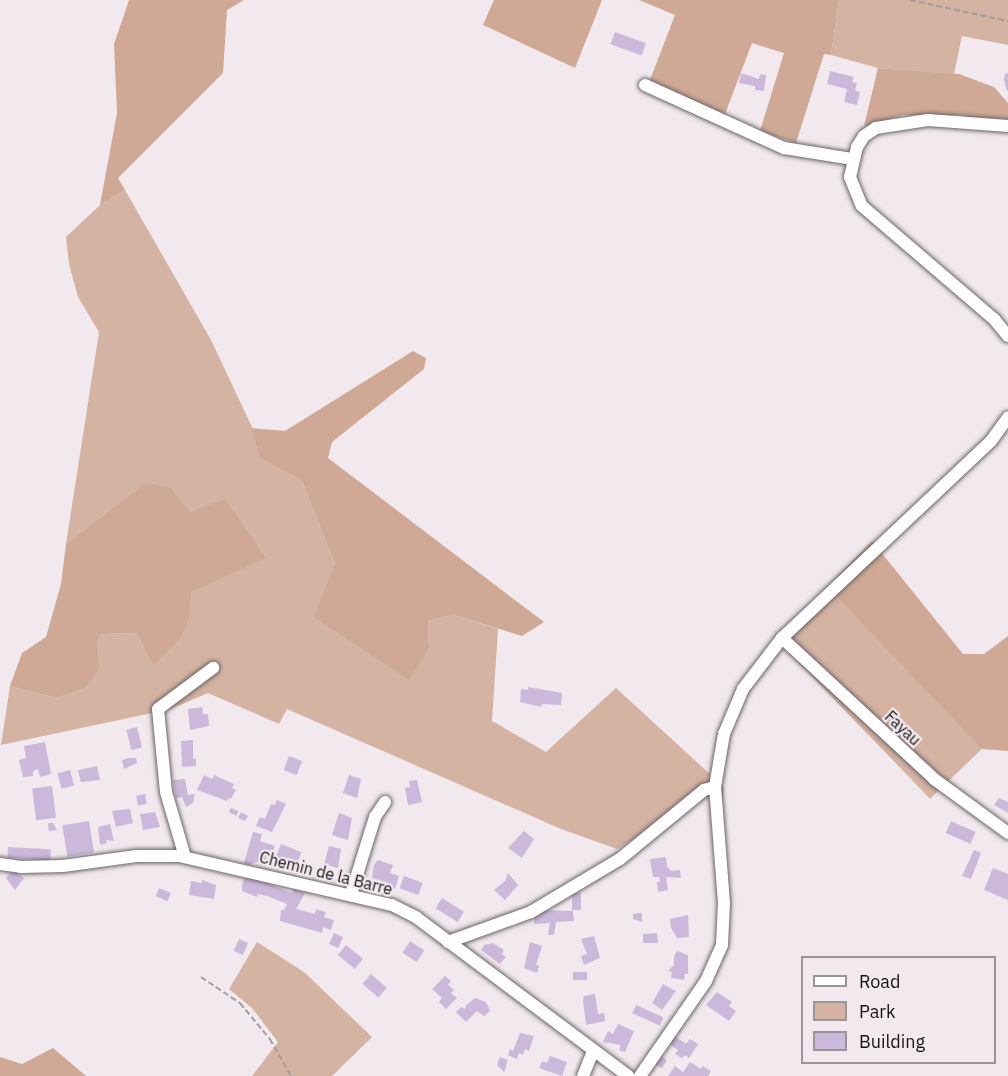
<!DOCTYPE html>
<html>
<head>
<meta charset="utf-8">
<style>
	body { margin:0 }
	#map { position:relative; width:1008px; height:1076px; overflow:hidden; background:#f1e9ed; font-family:"IBM Plex Sans",sans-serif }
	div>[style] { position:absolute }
	.green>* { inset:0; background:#d5b3a2; transform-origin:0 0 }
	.forest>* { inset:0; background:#cfa995 }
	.building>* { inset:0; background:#ccb8db; transform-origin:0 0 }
	.path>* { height:1.5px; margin-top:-0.75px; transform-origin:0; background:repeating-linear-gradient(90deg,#a29c9f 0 6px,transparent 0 9px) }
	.roads { filter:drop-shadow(0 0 2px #6b6468) drop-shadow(0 0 2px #6b6468) }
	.minor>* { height:12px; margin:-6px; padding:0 6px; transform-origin:6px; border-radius:6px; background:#fff }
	span { translate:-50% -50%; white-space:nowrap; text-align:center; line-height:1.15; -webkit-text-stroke:4.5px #f1e9ed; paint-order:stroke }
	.street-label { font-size:16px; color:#171416 }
	.legend { position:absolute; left:801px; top:956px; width:195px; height:108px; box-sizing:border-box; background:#f1e9ed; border:2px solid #9a9497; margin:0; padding:8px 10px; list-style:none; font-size:18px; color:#171416 }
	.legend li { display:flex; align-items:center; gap:12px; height:30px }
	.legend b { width:30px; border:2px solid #9a9497 }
</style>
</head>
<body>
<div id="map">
	<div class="green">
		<i style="clip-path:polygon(839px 0,1008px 0,1008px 45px,962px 36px,954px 74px,878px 68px,831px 55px)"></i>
		<i style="clip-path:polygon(125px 190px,211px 340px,252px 427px,259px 458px,302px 481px,335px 564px,429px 647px,428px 621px,453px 615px,498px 629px,492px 721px,546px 752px,616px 688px,724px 787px,723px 798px,706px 796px,617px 849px,561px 829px,287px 709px,279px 724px,208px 693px,171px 709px,1px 745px,10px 686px,55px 698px,100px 667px,97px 641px,102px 634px,136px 633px,153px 666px,190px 616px,191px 512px,170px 487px,146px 484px,66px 544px,99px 332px,78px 297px,69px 264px,66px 237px,100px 205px)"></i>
		<i style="left:827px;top:587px;width:224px;height:73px;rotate:46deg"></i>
		<i style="clip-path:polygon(257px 942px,304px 972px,372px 1037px,332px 1076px,252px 1076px,278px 1042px,252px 1008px,229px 989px)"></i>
	</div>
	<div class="forest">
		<i style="clip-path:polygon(129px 0,244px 0,227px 10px,223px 73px,118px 178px,125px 190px,100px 205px,117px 113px,114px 44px)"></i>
		<i style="clip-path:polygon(494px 0,602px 0,575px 68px,483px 25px)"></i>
		<i style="clip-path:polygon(639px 0,839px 0,831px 55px,824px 54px,796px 143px,760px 131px,784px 53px,752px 43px,725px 114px,650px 80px,675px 15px)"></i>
		<i style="clip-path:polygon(878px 68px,959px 74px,994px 87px,1008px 103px,1008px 130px,963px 115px,903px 115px,864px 126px)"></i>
		<i style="clip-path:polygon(413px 351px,426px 358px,424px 369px,332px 442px,328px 458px,544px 622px,522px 636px,453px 615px,428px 621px,429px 647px,409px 680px,314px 617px,335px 564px,302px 481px,259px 458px,252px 428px,285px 431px)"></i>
		<i style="clip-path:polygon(146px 483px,170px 487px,191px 512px,225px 499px,266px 558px,191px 592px,190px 616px,181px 638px,153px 666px,136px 633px,102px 634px,97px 641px,100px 667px,85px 688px,55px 698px,10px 686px,22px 653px,46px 637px,61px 584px,66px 544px)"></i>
		<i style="clip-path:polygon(872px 541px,963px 654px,984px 654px,1008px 636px,1008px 751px,982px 749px,827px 587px)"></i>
		<i style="clip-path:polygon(53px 1048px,86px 1076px,0 1076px,0 1057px,22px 1064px)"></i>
	</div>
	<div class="building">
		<i style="left:615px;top:32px;width:33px;height:13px;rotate:20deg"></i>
		<i style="clip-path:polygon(830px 71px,854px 77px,852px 82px,857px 83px,855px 90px,860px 92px,857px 105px,844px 102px,847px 89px,827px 84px)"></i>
		<i style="clip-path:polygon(741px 73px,759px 79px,760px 74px,766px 75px,764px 91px,755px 90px,755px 86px,739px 83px)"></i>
		<i style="clip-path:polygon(1008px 73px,1008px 91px,1007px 91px,1004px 80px,1005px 74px)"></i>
		<i style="clip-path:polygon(528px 687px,562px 693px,561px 705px,542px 704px,541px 707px,520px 702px,521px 689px,528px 690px)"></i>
		<i style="clip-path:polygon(202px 707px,203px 714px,208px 714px,209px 726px,190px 730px,188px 709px)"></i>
		<i style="left:137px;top:727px;width:21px;height:11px;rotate:76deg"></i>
		<i style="clip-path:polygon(193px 740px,193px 759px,196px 759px,196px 766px,182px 767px,181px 741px)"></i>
		<i style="clip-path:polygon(45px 742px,51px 774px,40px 777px,38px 769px,33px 771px,33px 776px,23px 777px,19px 760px,26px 758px,24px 746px)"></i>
		<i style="left:289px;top:756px;width:14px;height:15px;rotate:21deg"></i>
		<i style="clip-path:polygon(128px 758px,136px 758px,137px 763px,124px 769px,122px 760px)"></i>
		<i style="clip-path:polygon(97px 766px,100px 780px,81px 782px,78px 770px)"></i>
		<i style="left:70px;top:770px;width:16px;height:13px;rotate:75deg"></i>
		<i style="clip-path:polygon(204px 775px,212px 779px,214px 775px,234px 784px,232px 788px,236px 790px,231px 799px,229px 798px,227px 801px,197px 790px)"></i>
		<i style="clip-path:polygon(349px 775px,361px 779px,357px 798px,343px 793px)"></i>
		<i style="clip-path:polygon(185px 779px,188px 795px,195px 794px,193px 803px,186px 807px,182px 797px,176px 798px,173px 780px)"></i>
		<i style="clip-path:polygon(417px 780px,422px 802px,408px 805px,405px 788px,410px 787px,409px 781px)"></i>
		<i style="left:52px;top:786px;width:32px;height:20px;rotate:83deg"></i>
		<i style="left:145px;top:794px;width:10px;height:9px;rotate:79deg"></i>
		<i style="clip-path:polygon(999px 798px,1008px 802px,1008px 813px,994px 805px)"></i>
		<i style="clip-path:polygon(277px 800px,286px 804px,272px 832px,256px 826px,260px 817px,265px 819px,271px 804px,275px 805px)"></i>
		<i style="left:231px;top:808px;width:8px;height:5px;rotate:23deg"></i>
		<i style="clip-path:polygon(130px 809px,133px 823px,116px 827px,112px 811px)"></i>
		<i style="clip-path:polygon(155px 812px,160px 827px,143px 830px,140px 814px)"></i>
		<i style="clip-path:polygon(241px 812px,248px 816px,245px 821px,238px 818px)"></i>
		<i style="clip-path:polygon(339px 813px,352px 818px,348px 840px,332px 835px)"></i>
		<i style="left:89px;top:821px;width:32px;height:27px;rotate:81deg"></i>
		<i style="left:951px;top:821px;width:27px;height:13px;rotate:24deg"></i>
		<i style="clip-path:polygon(48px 823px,53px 823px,57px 830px,49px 831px)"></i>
		<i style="clip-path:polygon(110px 824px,114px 841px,106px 840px,107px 843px,100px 845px,98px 827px)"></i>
		<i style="clip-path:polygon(524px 831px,534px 839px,522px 858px,508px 848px)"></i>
		<i style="clip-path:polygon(253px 832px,262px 834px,260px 841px,275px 846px,269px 864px,259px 861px,249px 865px,244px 863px)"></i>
		<i style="left:281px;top:844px;width:22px;height:16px;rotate:22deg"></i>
		<i style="clip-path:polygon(329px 846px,341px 849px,338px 868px,324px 864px)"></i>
		<i style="left:8px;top:847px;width:43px;height:11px;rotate:3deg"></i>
		<i style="clip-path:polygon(974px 850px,981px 853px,971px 879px,962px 876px)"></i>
		<i style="clip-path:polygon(666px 857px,667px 866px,671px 871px,680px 870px,681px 878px,666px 877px,668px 890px,658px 892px,657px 882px,660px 882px,659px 877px,653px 877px,650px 859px)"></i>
		<i style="clip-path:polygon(378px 860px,393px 865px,390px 873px,399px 876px,395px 889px,387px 886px,386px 882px,384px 886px,378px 884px,379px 880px,372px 878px,374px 865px)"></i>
		<i style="clip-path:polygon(993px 868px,1008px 874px,1008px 900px,984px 890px)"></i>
		<i style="clip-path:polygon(11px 872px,17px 873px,24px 878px,15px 890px,6px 878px)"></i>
		<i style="clip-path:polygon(508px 873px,518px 885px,505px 900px,494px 890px,505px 881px)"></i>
		<i style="clip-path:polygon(246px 875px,292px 893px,294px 889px,305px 893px,296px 909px,315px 914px,316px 909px,326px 912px,324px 917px,334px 920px,331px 930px,323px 927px,322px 933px,280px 921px,281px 910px,284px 910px,287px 904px,267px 896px,258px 894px,257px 897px,242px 891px,242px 885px)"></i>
		<i style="left:404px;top:876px;width:20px;height:13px;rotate:20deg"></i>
		<i style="clip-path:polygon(202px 880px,216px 885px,214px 899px,189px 895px,191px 881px,202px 883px)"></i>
		<i style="left:159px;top:888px;width:13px;height:9px;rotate:23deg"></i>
		<i style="left:572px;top:893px;width:9px;height:17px"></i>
		<i style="left:442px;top:898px;width:26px;height:12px;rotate:32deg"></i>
		<i style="clip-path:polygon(542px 910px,573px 911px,574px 921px,556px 922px,554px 935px,548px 935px,550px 923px,534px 924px,534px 916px,542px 914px)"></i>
		<i style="clip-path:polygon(642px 913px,642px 922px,633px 919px,633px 914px)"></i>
		<i style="clip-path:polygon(688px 915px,689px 937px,677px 938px,671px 928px,670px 919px)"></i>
		<i style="left:334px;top:933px;width:10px;height:12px;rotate:24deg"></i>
		<i style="clip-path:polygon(657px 933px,658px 943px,643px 943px,643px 934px)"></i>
		<i style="clip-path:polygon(594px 936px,600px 958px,584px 965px,581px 956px,587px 954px,581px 939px)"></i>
		<i style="left:239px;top:939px;width:10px;height:13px;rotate:24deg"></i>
		<i style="left:410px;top:941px;width:17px;height:14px;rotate:33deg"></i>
		<i style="clip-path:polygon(530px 942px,542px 946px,536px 965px,539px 966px,537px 973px,524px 968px)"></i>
		<i style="clip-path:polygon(493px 943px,504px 950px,502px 954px,506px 957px,500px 964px,481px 950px,484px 945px)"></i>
		<i style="left:346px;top:945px;width:22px;height:13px;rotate:39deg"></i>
		<i style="clip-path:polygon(677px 951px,688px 955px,688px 974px,685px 973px,684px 980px,671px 978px,672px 972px,668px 971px,674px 965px,674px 956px)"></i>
		<i style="left:573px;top:972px;width:14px;height:8px"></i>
		<i style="left:371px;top:974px;width:21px;height:13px;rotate:41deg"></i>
		<i style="clip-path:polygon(445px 976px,451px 981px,448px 985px,454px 990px,451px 993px,457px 998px,446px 1009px,439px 1002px,442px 998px,432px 989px)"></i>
		<i style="clip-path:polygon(663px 984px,676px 991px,662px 1010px,652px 1003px)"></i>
		<i style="clip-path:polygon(717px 992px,732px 1002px,729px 1006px,736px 1011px,729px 1021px,706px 1005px)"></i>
		<i style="clip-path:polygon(595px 994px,598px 1014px,604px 1013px,605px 1021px,586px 1025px,583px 1000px,584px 996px)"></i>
		<i style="clip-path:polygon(475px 998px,486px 1002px,490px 1011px,484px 1016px,477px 1011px,466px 1022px,456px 1012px,461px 1007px,465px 1009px,466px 1005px)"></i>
		<i style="left:636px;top:1005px;width:30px;height:9px;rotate:24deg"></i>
		<i style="clip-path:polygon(618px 1024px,634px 1031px,625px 1052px,619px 1050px,621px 1045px,603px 1042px,608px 1031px,613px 1034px)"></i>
		<i style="clip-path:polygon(520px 1033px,534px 1036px,529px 1051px,525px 1049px,523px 1055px,519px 1053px,517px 1059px,508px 1055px,510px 1049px,513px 1051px)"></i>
		<i style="clip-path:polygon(675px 1036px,686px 1044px,690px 1039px,698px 1044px,689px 1058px,685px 1055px,682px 1058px,675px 1054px,678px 1050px,669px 1044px)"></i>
		<i style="clip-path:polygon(550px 1056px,567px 1062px,562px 1076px,539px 1068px,542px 1061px,547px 1063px)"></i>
		<i style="clip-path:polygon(661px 1056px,667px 1060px,662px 1068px,655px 1065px)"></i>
		<i style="clip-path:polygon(500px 1057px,508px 1060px,504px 1072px,497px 1065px)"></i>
		<i style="clip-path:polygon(690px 1062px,701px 1069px,703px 1066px,711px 1071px,708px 1076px,668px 1076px,675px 1066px,683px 1072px)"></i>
	</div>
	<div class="path">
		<i style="left:910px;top:0;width:100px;rotate:12.1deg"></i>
		<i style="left:201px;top:977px;width:47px;rotate:33.7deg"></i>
		<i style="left:240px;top:1003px;width:47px;rotate:50.2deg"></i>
		<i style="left:270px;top:1039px;width:43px;rotate:60.4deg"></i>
	</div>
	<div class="roads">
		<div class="minor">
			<i style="left:645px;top:85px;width:153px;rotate:24.4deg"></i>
			<i style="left:784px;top:148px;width:70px;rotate:9.1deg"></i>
			<i style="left:1008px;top:126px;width:80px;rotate:-175.7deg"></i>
			<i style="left:928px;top:120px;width:53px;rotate:171.3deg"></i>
			<i style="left:876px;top:128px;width:14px;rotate:146deg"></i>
			<i style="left:864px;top:136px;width:13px;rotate:122deg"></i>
			<i style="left:857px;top:147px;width:31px;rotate:103deg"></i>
			<i style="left:850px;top:177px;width:31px;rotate:68deg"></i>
			<i style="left:862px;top:206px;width:174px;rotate:40.6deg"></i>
			<i style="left:994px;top:319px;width:22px;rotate:51deg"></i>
			<i style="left:782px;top:638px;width:207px;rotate:42.8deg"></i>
			<i style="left:934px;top:779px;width:92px;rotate:36.1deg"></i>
			<i style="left:185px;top:857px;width:68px;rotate:-106.3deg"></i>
			<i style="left:166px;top:792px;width:83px;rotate:-95.5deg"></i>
			<i style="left:158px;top:709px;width:69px;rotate:-36.7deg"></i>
			<i style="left:0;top:864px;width:21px;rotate:8deg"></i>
			<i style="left:21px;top:867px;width:42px;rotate:-1.4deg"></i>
			<i style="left:63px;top:866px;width:74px;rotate:-7.8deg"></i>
			<i style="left:136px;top:856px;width:43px"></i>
			<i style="left:179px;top:856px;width:219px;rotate:13deg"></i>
			<i style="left:392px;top:905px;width:28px;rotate:27deg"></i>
			<i style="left:417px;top:918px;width:264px;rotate:36.8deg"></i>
			<i style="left:351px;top:894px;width:81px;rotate:-72.7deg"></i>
			<i style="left:375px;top:817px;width:18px;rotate:-56deg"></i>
			<i style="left:448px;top:942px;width:88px;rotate:-19.9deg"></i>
			<i style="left:531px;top:912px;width:104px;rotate:-30.8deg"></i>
			<i style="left:620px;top:859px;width:109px;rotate:-39.4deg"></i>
			<i style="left:704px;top:790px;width:11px;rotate:-15deg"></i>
			<i style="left:583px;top:1076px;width:27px;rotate:-68deg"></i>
			<i style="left:640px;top:1076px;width:116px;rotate:-55.2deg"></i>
			<i style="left:706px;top:981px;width:39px;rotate:-66deg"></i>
			<i style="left:722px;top:945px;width:42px;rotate:-87.3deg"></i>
			<i style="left:724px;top:903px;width:116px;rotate:-94.4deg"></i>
			<i style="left:715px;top:787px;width:54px;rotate:-80.4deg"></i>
			<i style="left:724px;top:734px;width:49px;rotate:-67.1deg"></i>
			<i style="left:743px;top:689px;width:64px;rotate:-52.6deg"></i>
			<i style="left:782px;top:638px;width:287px;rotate:-43.3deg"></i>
			<i style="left:991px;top:441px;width:29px;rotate:-54deg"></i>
		</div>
	</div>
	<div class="street-label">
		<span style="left:903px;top:728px;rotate:43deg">Fayau</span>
		<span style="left:326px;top:873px;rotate:14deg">Chemin de la Barre</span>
	</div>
	<ul class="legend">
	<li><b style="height:8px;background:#fff"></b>Road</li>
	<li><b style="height:16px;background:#d5b3a2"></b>Park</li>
	<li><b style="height:16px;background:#ccb8db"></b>Building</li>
	</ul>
</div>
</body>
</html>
